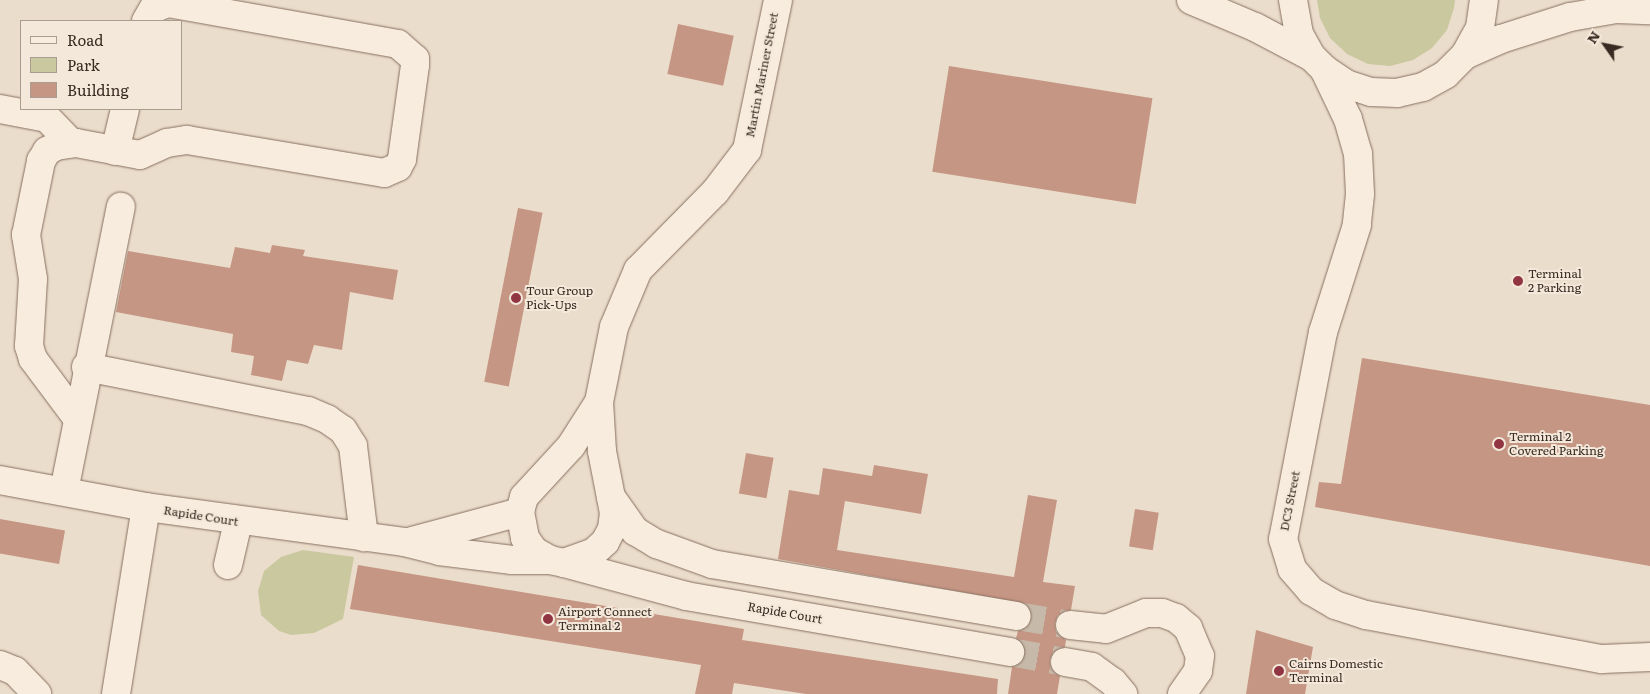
<!DOCTYPE html>
<html>
<head>
<meta charset="utf-8">
<style>
	body { margin:0 }
	#map { position:relative; width:1650px; height:694px; overflow:hidden; background:#ebddcb; font-family:Literata,serif }
	div>[style] { position:absolute }
	.green>* { inset:0; background:#c9c89f }
	.building>* { inset:0; background:#c69684; transform-origin:0 0 }
	.minor-tunnel>* { height:28px; margin-top:-14px; transform-origin:0; background:repeating-linear-gradient(90deg,#c7b9a9 0 28px,transparent 0 42px) }
	.roads { filter:drop-shadow(0 0 1px #876f60) drop-shadow(0 0 1px #876f60) }
	.minor>* { height:28px; margin:-14px; padding:0 14px; transform-origin:14px; border-radius:14px; background:#f7ecde }
	.dots>* { width:14px; height:14px; translate:-50% -50%; box-sizing:border-box; border:2px solid #f3e8da; border-radius:50% }
	span { translate:-50% -50%; white-space:nowrap; text-align:center; line-height:1.15; -webkit-text-stroke:4px #f3e8da; paint-order:stroke }
	.street-label { font-size:12px; color:#392a22 }
	.poi-label { font-size:12px; color:#392a22 }
	.left { translate:0 -50%; text-align:left }
	.legend { position:absolute; left:20px; top:20px; width:162px; height:90px; box-sizing:border-box; background:#f3e8da; border:1px solid #a99c90; margin:0; padding:6px 9px; list-style:none; font-size:15px; color:#392a22 }
	.legend li { display:flex; align-items:center; gap:10px; height:25px }
	.legend b { width:25px; border:1px solid #a99c90 }
	.north { position:absolute; left:1580px; top:20px; width:50px; height:50px; -webkit-text-stroke:4px #f3e8da; paint-order:stroke; rotate:303deg; font-size:14px; font-weight:700; line-height:20px; text-align:center; color:#392a22 }
	.north::after { content:''; display:block; margin:auto; width:18px; height:22px; background:#392a22; clip-path:polygon(50% 0,100% 100%,50% 72%,0 100%) }
</style>
</head>
<body>
<div id="map">
	<div class="green">
		<i style="clip-path:polygon(1317px 0,1455px 0,1454px 8px,1447px 30px,1432px 48px,1413px 60px,1390px 66px,1368px 64px,1347px 54px,1330px 38px,1320px 18px)"></i>
		<i style="clip-path:polygon(303px 550px,354px 557px,343px 619px,314px 633px,291px 635px,279px 631px,261px 615px,258px 591px,264px 571px,281px 557px)"></i>
	</div>
	<div class="building">
		<i style="left:678px;top:24px;width:57px;height:51px;rotate:12deg"></i>
		<i style="left:949px;top:66px;width:206px;height:107px;rotate:9deg"></i>
		<i style="left:518px;top:208px;width:25px;height:177px;rotate:11deg"></i>
		<i style="clip-path:polygon(272px 245px,305px 250px,303px 256px,398px 270px,393px 300px,350px 292px,342px 350px,314px 345px,308px 364px,287px 360px,282px 381px,251px 375px,254px 356px,231px 352px,233px 334px,116px 312px,128px 251px,230px 268px,235px 247px,270px 253px)"></i>
		<i style="clip-path:polygon(1362px 358px,1650px 405px,1650px 566px,1315px 507px,1319px 482px,1341px 484px)"></i>
		<i style="left:746px;top:453px;width:28px;height:41px;rotate:10deg"></i>
		<i style="clip-path:polygon(874px 465px,928px 474px,921px 514px,845px 501px,837px 550px,1014px 577px,1028px 495px,1057px 500px,1043px 582px,1075px 586px,1071px 610px,1058px 615px,1055px 623px,1056px 632px,1066px 640px,1065px 647px,1053px 652px,1050px 660px,1050px 668px,1060px 676px,1057px 694px,1008px 694px,1012px 667px,1022px 662px,1025px 655px,1024px 646px,1016px 638px,1018px 631px,1029px 626px,1032px 619px,1027px 604px,778px 559px,789px 490px,819px 495px,823px 468px,872px 476px)"></i>
		<i style="left:1135px;top:509px;width:24px;height:38px;rotate:9deg"></i>
		<i style="left:0;top:519px;width:66px;height:34px;rotate:10deg"></i>
		<i style="clip-path:polygon(358px 565px,744px 629px,742px 640px,998px 679px,997px 694px,806px 694px,734px 683px,732px 694px,695px 694px,701px 665px,350px 609px)"></i>
		<i style="clip-path:polygon(1256px 630px,1313px 647px,1305px 694px,1246px 694px)"></i>
	</div>
	<div class="minor-tunnel">
		<i style="left:1017px;top:616px;width:54px;rotate:9.6deg"></i>
		<i style="left:1010px;top:652px;width:56px;rotate:10.3deg"></i>
	</div>
	<div class="roads">
		<div class="minor">
			<i style="left:1191px;top:0;width:69px;rotate:22.9deg"></i>
			<i style="left:1255px;top:27px;width:64px;rotate:27.8deg"></i>
			<i style="left:1293px;top:0;width:35px;rotate:80deg"></i>
			<i style="left:1299px;top:34px;width:26px;rotate:61deg"></i>
			<i style="left:1312px;top:57px;width:17px;rotate:45deg"></i>
			<i style="left:1324px;top:69px;width:27px;rotate:34deg"></i>
			<i style="left:1346px;top:84px;width:26px;rotate:18deg"></i>
			<i style="left:1371px;top:92px;width:26px;rotate:2deg"></i>
			<i style="left:1397px;top:93px;width:27px;rotate:-13deg"></i>
			<i style="left:1423px;top:87px;width:26px;rotate:-29deg"></i>
			<i style="left:1446px;top:74px;width:27px;rotate:-45deg"></i>
			<i style="left:1465px;top:55px;width:31px;rotate:-61deg"></i>
			<i style="left:1480px;top:28px;width:28px;rotate:-82deg"></i>
			<i style="left:1465px;top:55px;width:39px;rotate:-24deg"></i>
			<i style="left:1501px;top:39px;width:72px;rotate:-17.7deg"></i>
			<i style="left:1570px;top:17px;width:47px;rotate:-9.9deg"></i>
			<i style="left:1616px;top:9px;width:34px;rotate:2deg"></i>
			<i style="left:1324px;top:69px;width:55px;rotate:64.4deg"></i>
			<i style="left:1348px;top:119px;width:35px;rotate:74deg"></i>
			<i style="left:1358px;top:153px;width:41px;rotate:87.2deg"></i>
			<i style="left:1360px;top:194px;width:31px;rotate:96deg"></i>
			<i style="left:1357px;top:225px;width:112px;rotate:107.6deg"></i>
			<i style="left:1323px;top:332px;width:211px;rotate:100.9deg"></i>
			<i style="left:1283px;top:539px;width:31px;rotate:73deg"></i>
			<i style="left:1292px;top:569px;width:29px;rotate:49deg"></i>
			<i style="left:1311px;top:591px;width:28px;rotate:30deg"></i>
			<i style="left:1335px;top:605px;width:33px;rotate:18deg"></i>
			<i style="left:1366px;top:615px;width:240px;rotate:10.6deg"></i>
			<i style="left:1602px;top:659px;width:48px;rotate:-2.4deg"></i>
			<i style="left:0;top:109px;width:48px;rotate:10.8deg"></i>
			<i style="left:47px;top:118px;width:35px;rotate:46deg"></i>
			<i style="left:115px;top:151px;width:43px;rotate:-76.6deg"></i>
			<i style="left:86px;top:367px;width:226px;rotate:11.2deg"></i>
			<i style="left:308px;top:411px;width:21px;rotate:23deg"></i>
			<i style="left:327px;top:419px;width:19px;rotate:35deg"></i>
			<i style="left:343px;top:430px;width:19px;rotate:58deg"></i>
			<i style="left:353px;top:446px;width:92px;rotate:83.1deg"></i>
			<i style="left:599px;top:402px;width:52px;rotate:122.5deg"></i>
			<i style="left:571px;top:446px;width:69px;rotate:132.7deg"></i>
			<i style="left:524px;top:497px;width:16px;rotate:105deg"></i>
			<i style="left:520px;top:512px;width:26px;rotate:79deg"></i>
			<i style="left:525px;top:538px;width:16px;rotate:55deg"></i>
			<i style="left:534px;top:551px;width:18px;rotate:29deg"></i>
			<i style="left:550px;top:560px;width:14px;rotate:12deg"></i>
			<i style="left:564px;top:563px;width:32px;rotate:-20deg"></i>
			<i style="left:594px;top:552px;width:15px;rotate:-42deg"></i>
			<i style="left:605px;top:542px;width:15px;rotate:-62deg"></i>
			<i style="left:612px;top:529px;width:16px;rotate:-83deg"></i>
			<i style="left:614px;top:513px;width:63px;rotate:-101deg"></i>
			<i style="left:602px;top:451px;width:49px;rotate:-93.5deg"></i>
			<i style="left:599px;top:402px;width:76px;rotate:-78.7deg"></i>
			<i style="left:614px;top:327px;width:62px;rotate:-67.2deg"></i>
			<i style="left:638px;top:270px;width:110px;rotate:-45.4deg"></i>
			<i style="left:715px;top:192px;width:53px;rotate:-52.7deg"></i>
			<i style="left:747px;top:150px;width:153px;rotate:-78.3deg"></i>
			<i style="left:77px;top:418px;width:74px;rotate:-126.7deg"></i>
			<i style="left:33px;top:359px;width:14px;rotate:-107deg"></i>
			<i style="left:29px;top:346px;width:67px;rotate:-86.6deg"></i>
			<i style="left:33px;top:279px;width:45px;rotate:-99deg"></i>
			<i style="left:26px;top:235px;width:76px;rotate:-78.5deg"></i>
			<i style="left:41px;top:161px;width:12px;rotate:-59deg"></i>
			<i style="left:47px;top:151px;width:10px;rotate:-29deg"></i>
			<i style="left:56px;top:146px;width:20px;rotate:-9deg"></i>
			<i style="left:76px;top:143px;width:65px;rotate:10.6deg"></i>
			<i style="left:140px;top:155px;width:30px;rotate:-24deg"></i>
			<i style="left:167px;top:143px;width:20px;rotate:-9deg"></i>
			<i style="left:187px;top:140px;width:200px;rotate:9.5deg"></i>
			<i style="left:384px;top:173px;width:15px;rotate:-23deg"></i>
			<i style="left:398px;top:167px;width:9px;rotate:-63deg"></i>
			<i style="left:402px;top:159px;width:95px;rotate:-82.1deg"></i>
			<i style="left:415px;top:65px;width:6px;rotate:-90deg"></i>
			<i style="left:415px;top:59px;width:23px;rotate:-139deg"></i>
			<i style="left:398px;top:44px;width:235px;rotate:-169.9deg"></i>
			<i style="left:167px;top:3px;width:15px;rotate:157deg"></i>
			<i style="left:153px;top:9px;width:14px;rotate:120deg"></i>
			<i style="left:0;top:480px;width:148px;rotate:10.5deg"></i>
			<i style="left:146px;top:507px;width:260px;rotate:7.7deg"></i>
			<i style="left:404px;top:542px;width:36px;rotate:14deg"></i>
			<i style="left:439px;top:551px;width:74px;rotate:7deg"></i>
			<i style="left:512px;top:560px;width:38px"></i>
			<i style="left:64px;top:491px;width:290px;rotate:-78.7deg"></i>
			<i style="left:611px;top:497px;width:42px;rotate:54.8deg"></i>
			<i style="left:635px;top:531px;width:26px;rotate:31deg"></i>
			<i style="left:657px;top:544px;width:59px;rotate:20deg"></i>
			<i style="left:712px;top:564px;width:309px;rotate:9.7deg"></i>
			<i style="left:412px;top:541px;width:112px;rotate:-15deg"></i>
			<i style="left:564px;top:563px;width:126px;rotate:15.1deg"></i>
			<i style="left:686px;top:596px;width:329px;rotate:9.8deg"></i>
			<i style="left:228px;top:565px;width:44px;rotate:-76.9deg"></i>
			<i style="left:1070px;top:625px;width:36px;rotate:6deg"></i>
			<i style="left:1106px;top:629px;width:43px;rotate:-21.8deg"></i>
			<i style="left:1146px;top:613px;width:16px"></i>
			<i style="left:1162px;top:613px;width:15px;rotate:20deg"></i>
			<i style="left:1176px;top:618px;width:16px;rotate:40deg"></i>
			<i style="left:1188px;top:628px;width:30px;rotate:67deg"></i>
			<i style="left:1200px;top:656px;width:15px;rotate:98deg"></i>
			<i style="left:1198px;top:671px;width:28px;rotate:125deg"></i>
			<i style="left:1065px;top:662px;width:27px;rotate:10deg"></i>
			<i style="left:1092px;top:667px;width:26px;rotate:36deg"></i>
			<i style="left:1113px;top:682px;width:16px;rotate:50deg"></i>
			<i style="left:0;top:665px;width:16px;rotate:22deg"></i>
			<i style="left:15px;top:671px;width:32px;rotate:46deg"></i>
			<i style="left:116px;top:694px;width:189px;rotate:-80.9deg"></i>
		</div>
	</div>
	<div class="dots">
		<i style="left:1518px;top:281px;background:#913543"></i>
		<i style="left:516px;top:298px;background:#913543"></i>
		<i style="left:1499px;top:444px;background:#913543"></i>
		<i style="left:548px;top:619px;background:#913543"></i>
		<i style="left:1279px;top:671px;background:#913543"></i>
	</div>
	<div class="street-label">
		<span style="left:762px;top:75px;rotate:-79deg">Martin Mariner Street</span>
		<span style="left:1290px;top:501px;rotate:-79deg">DC3 Street</span>
		<span style="left:201px;top:516px;rotate:9deg">Rapide Court</span>
		<span style="left:785px;top:613px;rotate:10deg">Rapide Court</span>
	</div>
	<div class="poi-label">
		<span class="left" style="left:1528px;top:281px">Terminal<br>2 Parking</span>
		<span class="left" style="left:526px;top:298px">Tour Group<br>Pick-Ups</span>
		<span class="left" style="left:1509px;top:444px">Terminal 2<br>Covered Parking</span>
		<span class="left" style="left:558px;top:619px">Airport Connect<br>Terminal 2</span>
		<span class="left" style="left:1289px;top:671px">Cairns Domestic<br>Terminal</span>
	</div>
	<ul class="legend">
	<li><b style="height:6px;background:#f7ecde"></b>Road</li>
	<li><b style="height:14px;background:#c9c89f"></b>Park</li>
	<li><b style="height:14px;background:#c69684"></b>Building</li>
	</ul>
	<div class="north">N</div>
</div>
</body>
</html>
